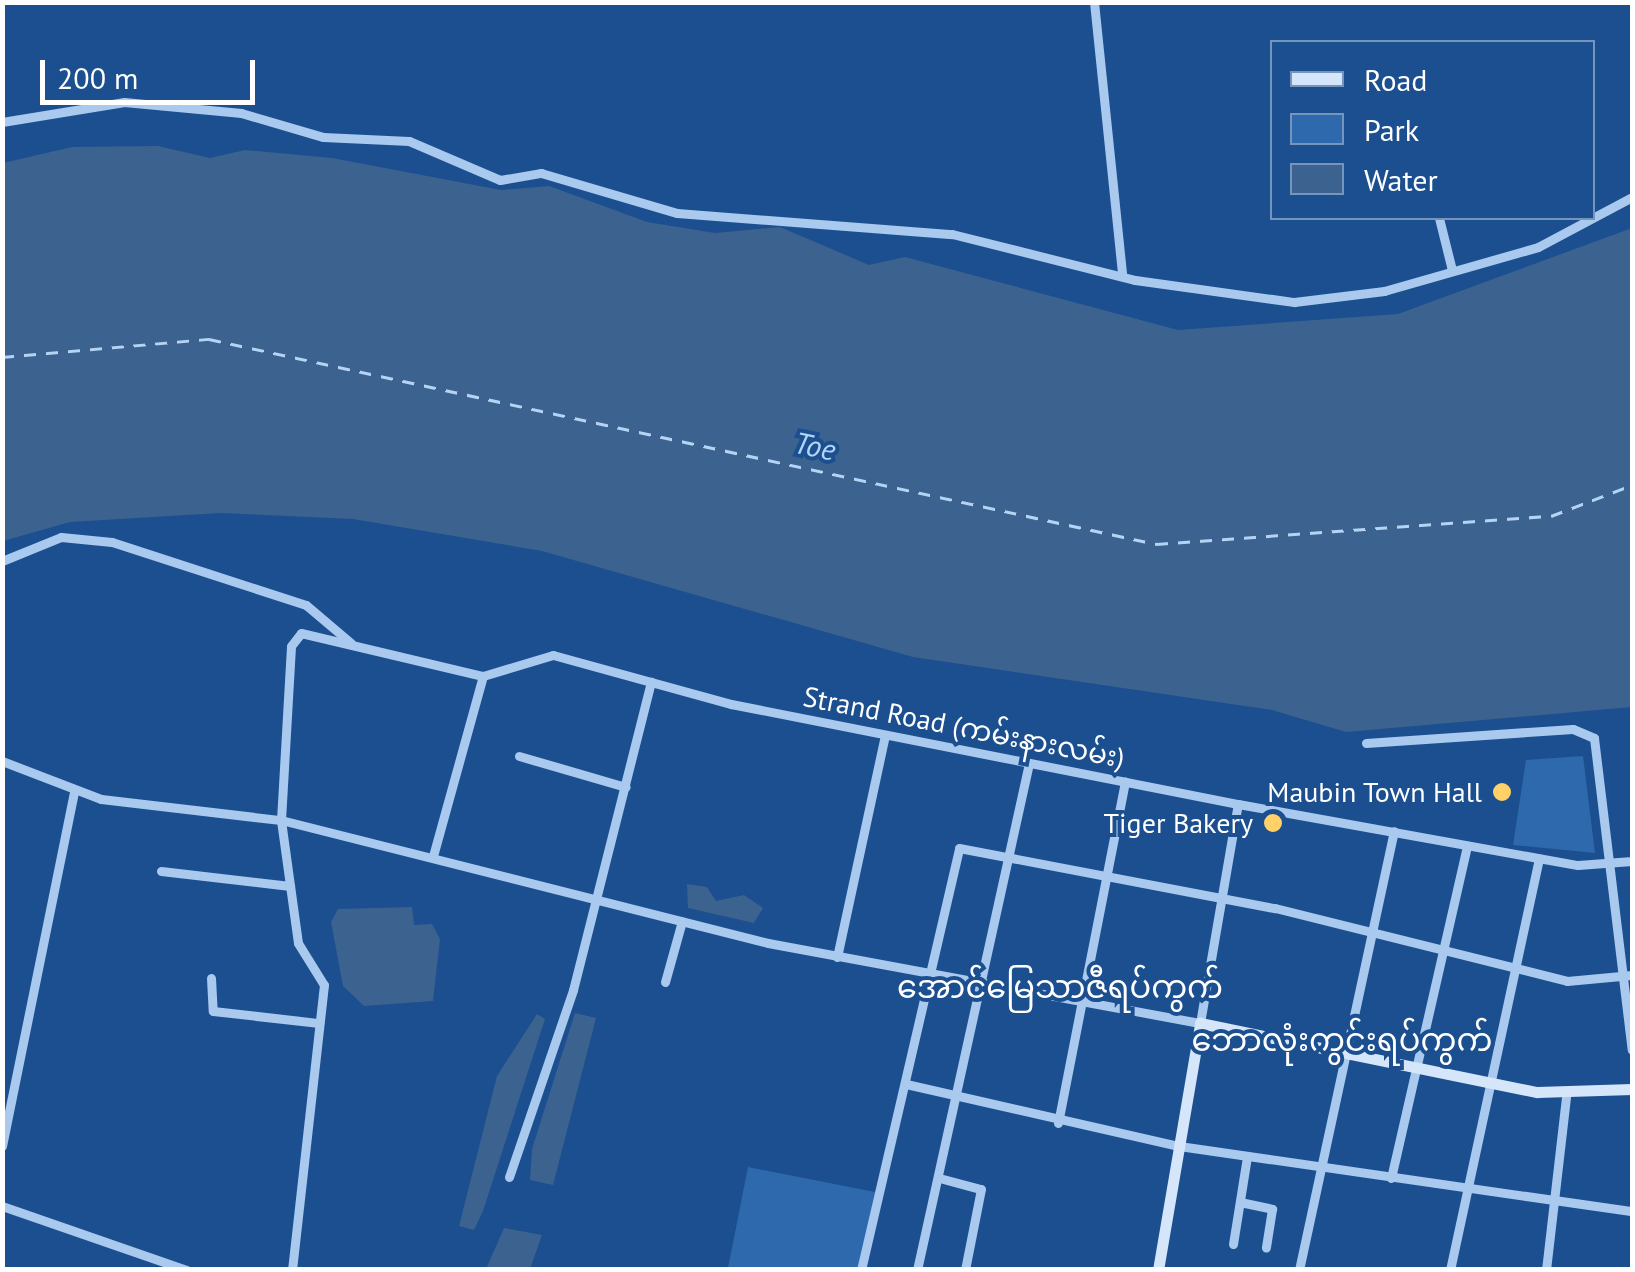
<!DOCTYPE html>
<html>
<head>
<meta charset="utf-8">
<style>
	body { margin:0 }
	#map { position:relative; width:1635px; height:1272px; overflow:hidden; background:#1b4f8f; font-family:"PT Sans","Noto Sans Myanmar",sans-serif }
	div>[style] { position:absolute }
	.green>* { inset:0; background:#2e69ad }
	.water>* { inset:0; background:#3c6290 }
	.ferry>* { height:2.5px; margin-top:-1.25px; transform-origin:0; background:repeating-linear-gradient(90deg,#b5d3f5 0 12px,transparent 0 22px) }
	.street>* { height:9px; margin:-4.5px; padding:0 4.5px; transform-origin:4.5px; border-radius:4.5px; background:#a9c9ee }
	.secondary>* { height:11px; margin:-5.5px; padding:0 5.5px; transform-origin:5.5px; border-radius:5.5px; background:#d6e6fa }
	.dots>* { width:28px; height:28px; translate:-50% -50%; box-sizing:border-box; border:5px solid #1b4f8f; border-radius:50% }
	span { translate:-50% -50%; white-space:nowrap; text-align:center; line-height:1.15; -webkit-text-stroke:8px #1b4f8f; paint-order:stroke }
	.street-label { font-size:28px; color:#fff }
	.poi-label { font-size:28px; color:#fff }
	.right { translate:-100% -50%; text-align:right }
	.water-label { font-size:30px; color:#b5d3f5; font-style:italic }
	.quarter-label { font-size:32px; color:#fff }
	.frame { position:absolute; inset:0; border:5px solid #fff; pointer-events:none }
	.legend { position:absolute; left:1270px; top:40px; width:325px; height:180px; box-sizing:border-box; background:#1b4f8f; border:2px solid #7695bc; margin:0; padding:12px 18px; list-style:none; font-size:30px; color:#fff }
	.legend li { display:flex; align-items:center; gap:20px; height:50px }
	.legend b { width:50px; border:2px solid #7695bc }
	.scale { position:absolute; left:40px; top:60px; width:215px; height:45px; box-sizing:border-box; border:5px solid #fff; border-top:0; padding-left:12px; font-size:30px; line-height:35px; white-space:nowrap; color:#fff; -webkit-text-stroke:8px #1b4f8f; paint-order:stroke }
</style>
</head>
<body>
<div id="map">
	<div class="green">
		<i style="clip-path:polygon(1583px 756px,1595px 853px,1513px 845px,1526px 760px)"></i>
		<i style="clip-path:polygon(748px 1167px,875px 1192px,860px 1269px,728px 1268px)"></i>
	</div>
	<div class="water">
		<i style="clip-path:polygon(158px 146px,210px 158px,245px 150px,332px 158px,501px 190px,549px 186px,647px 222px,715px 233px,780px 227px,869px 265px,905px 257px,1178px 330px,1398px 314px,1632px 228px,1632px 707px,1346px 732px,1272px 710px,913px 657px,542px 551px,353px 519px,220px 513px,70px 522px,3px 541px,3px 163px,72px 147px)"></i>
		<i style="clip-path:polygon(687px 884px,707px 887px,716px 901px,744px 895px,763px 908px,754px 923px,688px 908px)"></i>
		<i style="clip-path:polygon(412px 907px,414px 925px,432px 924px,440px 939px,433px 1001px,364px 1006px,343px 986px,331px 922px,338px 909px)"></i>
		<i style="clip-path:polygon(575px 1013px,596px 1018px,553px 1185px,530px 1180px,532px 1149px)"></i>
		<i style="clip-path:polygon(537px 1014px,545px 1019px,483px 1211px,474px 1230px,459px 1226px,497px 1076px)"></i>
		<i style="clip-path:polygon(504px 1228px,542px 1235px,530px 1269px,486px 1269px)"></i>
	</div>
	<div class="ferry">
		<i style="left:2px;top:357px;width:208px;rotate:-5deg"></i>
		<i style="left:209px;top:339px;width:969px;rotate:12.21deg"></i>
		<i style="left:1156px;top:544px;width:396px;rotate:-4.1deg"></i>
		<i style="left:1551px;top:516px;width:87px;rotate:-20.9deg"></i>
	</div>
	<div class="street">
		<i style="left:1094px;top:2px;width:274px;rotate:84.1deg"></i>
		<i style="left:2px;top:122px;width:124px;rotate:-9.3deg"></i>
		<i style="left:124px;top:102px;width:118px;rotate:5.4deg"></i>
		<i style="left:241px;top:113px;width:85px;rotate:16.3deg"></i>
		<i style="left:323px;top:137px;width:86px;rotate:2.7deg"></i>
		<i style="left:409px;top:141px;width:99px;rotate:23.2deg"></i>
		<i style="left:500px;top:180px;width:42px;rotate:-9.7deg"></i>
		<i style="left:541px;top:173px;width:142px;rotate:16.4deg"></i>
		<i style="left:677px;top:213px;width:276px;rotate:4.4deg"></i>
		<i style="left:952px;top:234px;width:189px;rotate:14.1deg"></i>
		<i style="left:1135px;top:280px;width:161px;rotate:7.9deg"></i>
		<i style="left:1294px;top:302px;width:91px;rotate:-7deg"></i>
		<i style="left:1384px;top:291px;width:160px;rotate:-15.9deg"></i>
		<i style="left:1538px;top:247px;width:106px;rotate:-28deg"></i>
		<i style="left:1439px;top:218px;width:54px;rotate:76deg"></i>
		<i style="left:2px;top:561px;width:64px;rotate:-22.1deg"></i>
		<i style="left:61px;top:537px;width:51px;rotate:5.6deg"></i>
		<i style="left:112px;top:542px;width:204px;rotate:18deg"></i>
		<i style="left:306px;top:605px;width:59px;rotate:40.2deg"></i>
		<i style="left:1366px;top:743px;width:207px;rotate:-3.9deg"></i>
		<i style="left:1573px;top:729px;width:23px;rotate:23deg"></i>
		<i style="left:1594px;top:738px;width:314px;rotate:83.1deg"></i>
		<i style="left:519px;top:756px;width:111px;rotate:16.2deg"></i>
		<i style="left:2px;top:761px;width:106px;rotate:21deg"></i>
		<i style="left:101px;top:799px;width:181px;rotate:6.7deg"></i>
		<i style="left:281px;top:820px;width:502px;rotate:14.17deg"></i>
		<i style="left:768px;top:943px;width:439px;rotate:10.5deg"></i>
		<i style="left:1200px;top:1023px;width:222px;rotate:-80.2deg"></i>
		<i style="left:433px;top:856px;width:187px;rotate:-74.5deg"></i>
		<i style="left:161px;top:871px;width:130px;rotate:6.6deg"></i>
		<i style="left:837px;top:957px;width:227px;rotate:-77.8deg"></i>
		<i style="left:211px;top:978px;width:33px;rotate:87deg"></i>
		<i style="left:213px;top:1011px;width:107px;rotate:6.5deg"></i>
		<i style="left:665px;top:982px;width:63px;rotate:-74.4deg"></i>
		<i style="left:906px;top:1084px;width:280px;rotate:12.8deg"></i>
		<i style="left:1179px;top:1146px;width:458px;rotate:8.2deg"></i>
		<i style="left:1058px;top:1123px;width:348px;rotate:-78.9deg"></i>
		<i style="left:2px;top:1146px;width:360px;rotate:-78.5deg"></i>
		<i style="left:509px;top:1177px;width:198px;rotate:-71.1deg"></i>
		<i style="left:573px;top:990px;width:318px;rotate:-75.8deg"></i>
		<i style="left:1391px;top:1178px;width:341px;rotate:-77.1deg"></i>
		<i style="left:943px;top:1179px;width:39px;rotate:15deg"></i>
		<i style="left:981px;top:1189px;width:83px;rotate:101.2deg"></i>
		<i style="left:1240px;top:1202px;width:33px;rotate:12deg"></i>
		<i style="left:1272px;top:1209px;width:39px;rotate:99deg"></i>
		<i style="left:2px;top:1206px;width:196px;rotate:19.1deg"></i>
		<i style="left:1233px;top:1244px;width:88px;rotate:-80.9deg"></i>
		<i style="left:292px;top:1270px;width:287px;rotate:-83.6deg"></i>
		<i style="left:324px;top:985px;width:49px;rotate:-121.8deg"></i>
		<i style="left:298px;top:943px;width:124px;rotate:-97.9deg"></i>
		<i style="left:281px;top:820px;width:174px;rotate:-86.7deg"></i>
		<i style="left:291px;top:646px;width:16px;rotate:-52deg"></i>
		<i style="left:301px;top:633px;width:187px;rotate:13.3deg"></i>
		<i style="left:483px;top:676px;width:73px;rotate:-16.7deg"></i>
		<i style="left:553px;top:655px;width:185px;rotate:15.4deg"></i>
		<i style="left:731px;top:704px;width:517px;rotate:11.16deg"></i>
		<i style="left:1238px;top:804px;width:345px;rotate:10.2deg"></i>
		<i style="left:1578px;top:865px;width:54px;rotate:-4.2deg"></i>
		<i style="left:861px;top:1270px;width:433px;rotate:-76.9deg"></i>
		<i style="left:959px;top:848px;width:322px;rotate:10.8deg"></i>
		<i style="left:1275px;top:908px;width:301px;rotate:14deg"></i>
		<i style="left:1567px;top:981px;width:65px;rotate:-5.3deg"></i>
		<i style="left:917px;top:1270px;width:519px;rotate:-77.54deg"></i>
		<i style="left:1299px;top:1270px;width:449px;rotate:-77.8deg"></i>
		<i style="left:1450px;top:1270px;width:421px;rotate:-77.8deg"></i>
		<i style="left:1546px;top:1270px;width:175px;rotate:-83.4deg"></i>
	</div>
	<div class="secondary">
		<i style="left:1158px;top:1270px;width:251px;rotate:-80.3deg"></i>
		<i style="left:1200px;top:1023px;width:344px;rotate:11.6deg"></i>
		<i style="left:1537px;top:1092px;width:95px;rotate:-1.8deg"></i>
	</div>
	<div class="dots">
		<i style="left:1502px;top:792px;background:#ffd166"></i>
		<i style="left:1273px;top:823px;background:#ffd166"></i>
	</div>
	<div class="street-label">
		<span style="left:964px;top:727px;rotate:11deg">Strand Road (ကမ်းနားလမ်း)</span>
	</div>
	<div class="poi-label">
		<span class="right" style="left:1482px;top:792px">Maubin Town Hall</span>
		<span class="right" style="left:1253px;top:823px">Tiger Bakery</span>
	</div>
	<div class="water-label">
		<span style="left:815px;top:446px;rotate:12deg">Toe</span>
	</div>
	<div class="quarter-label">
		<span style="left:1060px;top:986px">အောင်မြေသာဇီရပ်ကွက်</span>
		<span style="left:1342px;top:1039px">ဘောလုံးကွင်းရပ်ကွက်</span>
	</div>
	<div class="frame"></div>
	<ul class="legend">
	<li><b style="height:12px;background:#d6e6fa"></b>Road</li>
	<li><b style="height:28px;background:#2e69ad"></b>Park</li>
	<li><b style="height:28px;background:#3c6290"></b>Water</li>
	</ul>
	<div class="scale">200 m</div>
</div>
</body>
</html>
